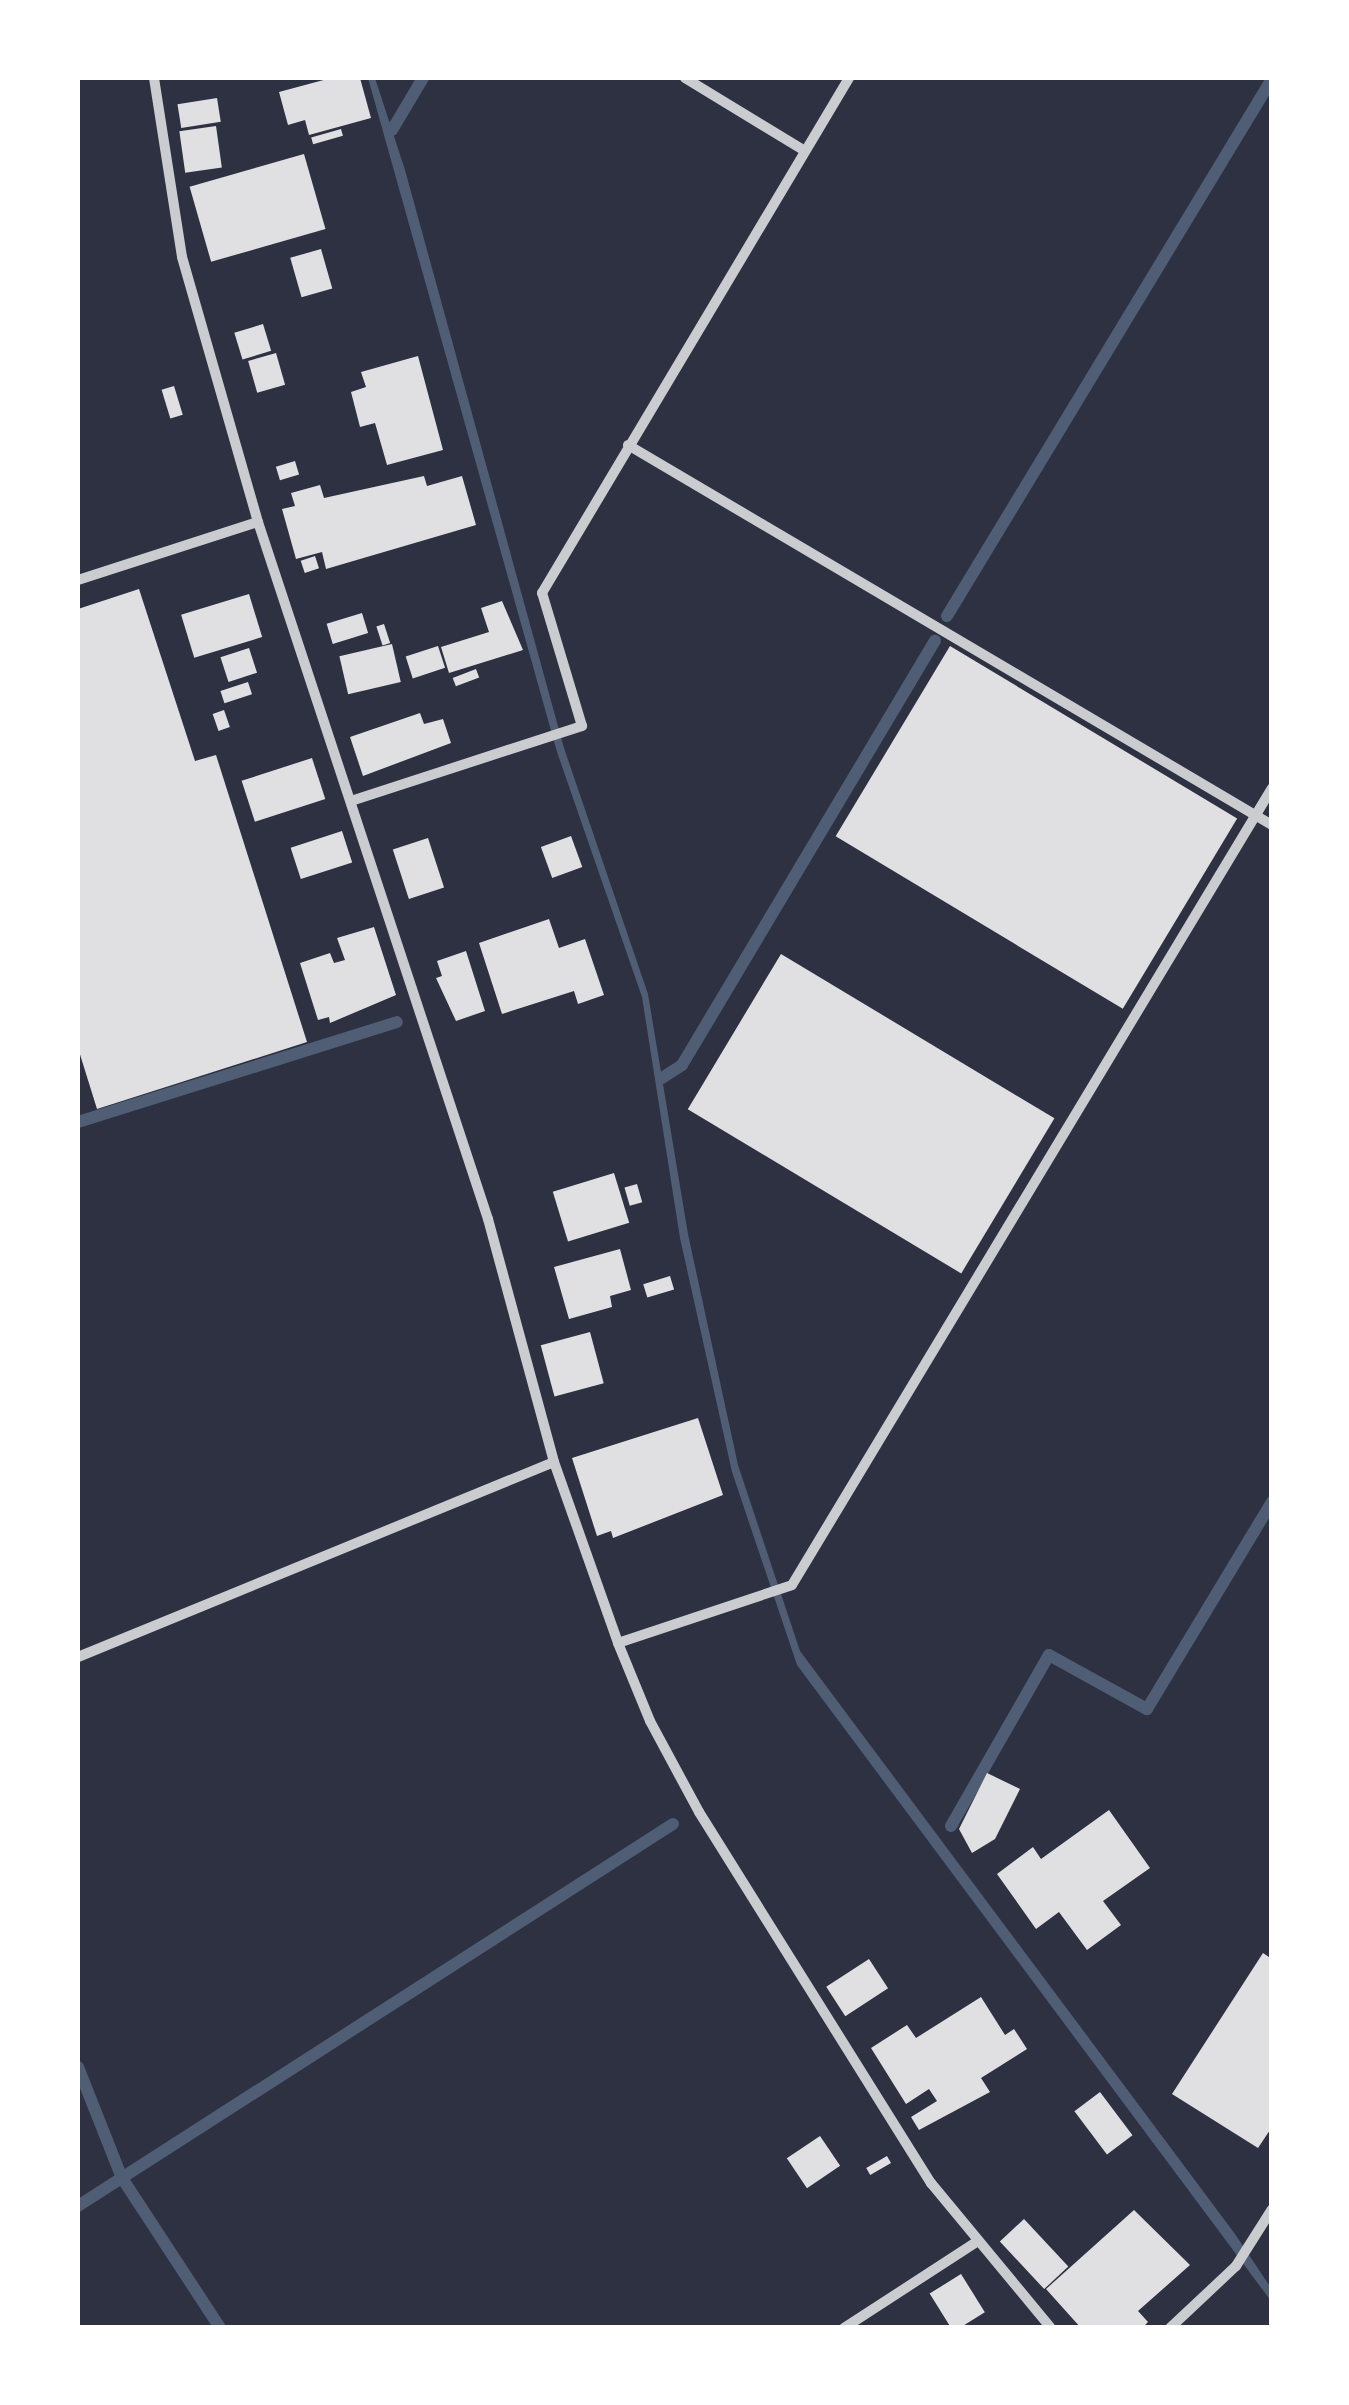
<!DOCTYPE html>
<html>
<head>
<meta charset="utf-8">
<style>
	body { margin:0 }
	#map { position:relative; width:1349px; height:2405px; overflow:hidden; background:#2d3142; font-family:"Archivo Narrow",sans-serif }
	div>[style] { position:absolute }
	.water>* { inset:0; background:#4f5d75 }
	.stream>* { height:12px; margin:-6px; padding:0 6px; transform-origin:6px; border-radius:6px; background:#4f5d75 }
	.building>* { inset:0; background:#e0e0e3; transform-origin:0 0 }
	.minor>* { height:10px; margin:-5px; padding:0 5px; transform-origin:5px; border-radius:5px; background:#caccd0 }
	span { translate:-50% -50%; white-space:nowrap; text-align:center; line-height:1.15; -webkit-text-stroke:10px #fff; paint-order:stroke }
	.frame { position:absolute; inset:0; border:80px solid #fff; pointer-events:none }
</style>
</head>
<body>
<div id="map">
	<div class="water">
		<i style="clip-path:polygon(368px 78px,375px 78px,405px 170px,564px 748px,648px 994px,688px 1234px,738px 1465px,800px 1651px,1235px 2234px,1271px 2288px,1271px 2301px,797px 1665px,732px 1472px,680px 1238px,642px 997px,557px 752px)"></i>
	</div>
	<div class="stream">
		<i style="left:392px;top:130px;width:61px;rotate:-59.2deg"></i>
		<i style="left:947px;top:616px;width:628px;rotate:-58.82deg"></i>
		<i style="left:662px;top:1078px;width:24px;rotate:-33deg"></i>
		<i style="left:682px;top:1065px;width:494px;rotate:-59.2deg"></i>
		<i style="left:78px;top:1122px;width:334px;rotate:-17.4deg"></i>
		<i style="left:951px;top:1826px;width:197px;rotate:-60.2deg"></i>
		<i style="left:1049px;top:1655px;width:112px;rotate:28.9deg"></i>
		<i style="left:1147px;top:1709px;width:242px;rotate:-58.9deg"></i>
		<i style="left:78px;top:2067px;width:119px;rotate:68.4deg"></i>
		<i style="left:122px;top:2178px;width:179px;rotate:56.8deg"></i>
		<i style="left:78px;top:2206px;width:707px;rotate:-32.7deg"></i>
	</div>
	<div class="building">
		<i style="clip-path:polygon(331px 78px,360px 78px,371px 118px,309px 135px,305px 120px,288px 125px,279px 92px)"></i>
		<i style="left:217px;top:98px;width:24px;height:40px;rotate:81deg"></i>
		<i style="left:216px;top:126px;width:42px;height:37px;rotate:82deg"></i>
		<i style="left:341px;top:129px;width:7px;height:31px;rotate:74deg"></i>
		<i style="left:304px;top:154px;width:78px;height:119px;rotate:74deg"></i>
		<i style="left:321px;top:249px;width:41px;height:32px;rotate:74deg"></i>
		<i style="left:263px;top:324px;width:28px;height:30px;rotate:73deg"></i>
		<i style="left:276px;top:353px;width:33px;height:29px;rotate:74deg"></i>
		<i style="clip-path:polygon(418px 356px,443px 450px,387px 465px,375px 423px,360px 427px,351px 392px,366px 387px,361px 372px)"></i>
		<i style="left:174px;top:386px;width:30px;height:13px;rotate:73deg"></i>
		<i style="left:295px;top:461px;width:14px;height:20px;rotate:73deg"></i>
		<i style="clip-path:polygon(424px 476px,427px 486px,462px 476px,476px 525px,326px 569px,322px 552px,296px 559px,282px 509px,295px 506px,291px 493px,320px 485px,324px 498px)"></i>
		<i style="left:315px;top:556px;width:13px;height:15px;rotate:72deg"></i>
		<i style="clip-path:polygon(139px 589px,195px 761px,216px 755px,307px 1042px,97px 1109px,78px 1048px,78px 609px)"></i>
		<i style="left:249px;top:594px;width:45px;height:71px;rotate:73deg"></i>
		<i style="clip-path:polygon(502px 601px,523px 650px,449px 673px,441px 647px,489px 632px,481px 608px)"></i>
		<i style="left:362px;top:613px;width:21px;height:37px;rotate:73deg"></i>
		<i style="left:384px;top:624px;width:20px;height:8px;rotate:72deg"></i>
		<i style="left:392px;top:644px;width:39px;height:54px;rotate:77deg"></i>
		<i style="left:438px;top:646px;width:23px;height:34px;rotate:72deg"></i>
		<i style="left:950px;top:646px;width:335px;height:222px;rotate:31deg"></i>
		<i style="left:249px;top:648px;width:26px;height:30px;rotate:72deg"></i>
		<i style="left:476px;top:669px;width:9px;height:25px;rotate:69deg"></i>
		<i style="left:248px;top:682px;width:13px;height:29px;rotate:72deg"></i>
		<i style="left:224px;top:710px;width:18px;height:12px;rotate:71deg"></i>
		<i style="clip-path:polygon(420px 713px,424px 724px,443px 719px,451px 743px,363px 776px,350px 737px)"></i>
		<i style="left:312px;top:758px;width:43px;height:74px;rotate:72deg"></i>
		<i style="left:342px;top:831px;width:33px;height:54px;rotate:72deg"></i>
		<i style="left:571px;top:836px;width:33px;height:32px;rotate:70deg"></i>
		<i style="left:428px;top:838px;width:52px;height:37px;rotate:72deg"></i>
		<i style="clip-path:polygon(549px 919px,559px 948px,585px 939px,604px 995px,578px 1004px,574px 991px,502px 1014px,479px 943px)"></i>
		<i style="clip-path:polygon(374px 927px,396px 995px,330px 1023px,329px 1017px,318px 1020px,300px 963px,330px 953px,334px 963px,345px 960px,337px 938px)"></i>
		<i style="clip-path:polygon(466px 951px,485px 1011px,456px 1021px,436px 978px,442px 976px,437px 961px)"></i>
		<i style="left:781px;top:954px;width:319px;height:181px;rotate:31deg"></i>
		<i style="left:614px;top:1173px;width:52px;height:64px;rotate:73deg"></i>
		<i style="left:637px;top:1184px;width:19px;height:13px;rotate:74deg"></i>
		<i style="clip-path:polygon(620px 1249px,631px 1290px,610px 1296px,612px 1307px,569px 1319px,554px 1267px)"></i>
		<i style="left:670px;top:1276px;width:14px;height:28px;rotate:73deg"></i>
		<i style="left:590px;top:1332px;width:53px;height:51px;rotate:75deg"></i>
		<i style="clip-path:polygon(698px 1418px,723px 1495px,613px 1538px,611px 1531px,597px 1536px,572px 1458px)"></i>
		<i style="clip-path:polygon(987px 1773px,1020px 1789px,995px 1839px,972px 1853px,959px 1829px)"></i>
		<i style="clip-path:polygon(1109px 1810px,1150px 1868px,1103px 1901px,1121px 1925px,1087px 1950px,1059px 1912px,1036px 1929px,997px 1874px,1033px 1847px,1041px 1859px)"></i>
		<i style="clip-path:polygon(1263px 1953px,1272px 1959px,1272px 2127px,1258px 2148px,1172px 2094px)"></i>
		<i style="left:869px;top:1959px;width:35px;height:51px;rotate:57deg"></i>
		<i style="clip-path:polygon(981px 1997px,1005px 2035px,1014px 2029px,1027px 2049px,981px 2078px,990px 2092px,919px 2130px,911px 2117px,937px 2101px,929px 2089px,906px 2104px,871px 2048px,907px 2025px,916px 2038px)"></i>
		<i style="left:1100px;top:2092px;width:54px;height:32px;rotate:53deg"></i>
		<i style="left:820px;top:2136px;width:36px;height:40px;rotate:56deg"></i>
		<i style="left:887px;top:2156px;width:8px;height:24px;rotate:60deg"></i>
		<i style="clip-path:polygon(1134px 2210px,1190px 2265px,1138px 2311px,1148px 2322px,1142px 2328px,1081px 2328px,1046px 2289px)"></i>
		<i style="left:1024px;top:2219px;width:65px;height:33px;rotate:47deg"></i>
		<i style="left:961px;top:2274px;width:45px;height:37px;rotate:58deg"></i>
	</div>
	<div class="minor">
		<i style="left:154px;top:78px;width:181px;rotate:81.1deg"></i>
		<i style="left:182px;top:257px;width:276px;rotate:74deg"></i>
		<i style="left:258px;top:522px;width:734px;rotate:71.74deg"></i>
		<i style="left:488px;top:1219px;width:252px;rotate:74.8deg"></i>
		<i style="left:554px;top:1462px;width:192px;rotate:70.5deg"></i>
		<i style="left:618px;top:1643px;width:84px;rotate:67.7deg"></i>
		<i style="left:650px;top:1721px;width:103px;rotate:61.7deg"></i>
		<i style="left:699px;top:1812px;width:438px;rotate:58deg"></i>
		<i style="left:931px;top:2183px;width:188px;rotate:50.4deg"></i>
		<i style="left:685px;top:78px;width:140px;rotate:31.3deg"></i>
		<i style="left:628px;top:445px;width:748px;rotate:30.54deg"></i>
		<i style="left:78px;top:580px;width:189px;rotate:-17.9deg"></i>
		<i style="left:351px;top:801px;width:243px;rotate:-18deg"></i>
		<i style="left:582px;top:726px;width:139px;rotate:-106.7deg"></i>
		<i style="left:542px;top:593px;width:600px;rotate:-59.2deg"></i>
		<i style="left:618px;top:1643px;width:183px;rotate:-18.4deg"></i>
		<i style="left:792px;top:1585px;width:930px;rotate:-58.94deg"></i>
		<i style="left:78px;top:1657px;width:514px;rotate:-22.28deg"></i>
		<i style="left:844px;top:2328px;width:156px;rotate:-33deg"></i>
		<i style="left:1170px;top:2328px;width:91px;rotate:-43.2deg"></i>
		<i style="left:1236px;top:2266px;width:67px;rotate:-57.7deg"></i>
	</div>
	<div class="frame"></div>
</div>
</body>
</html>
